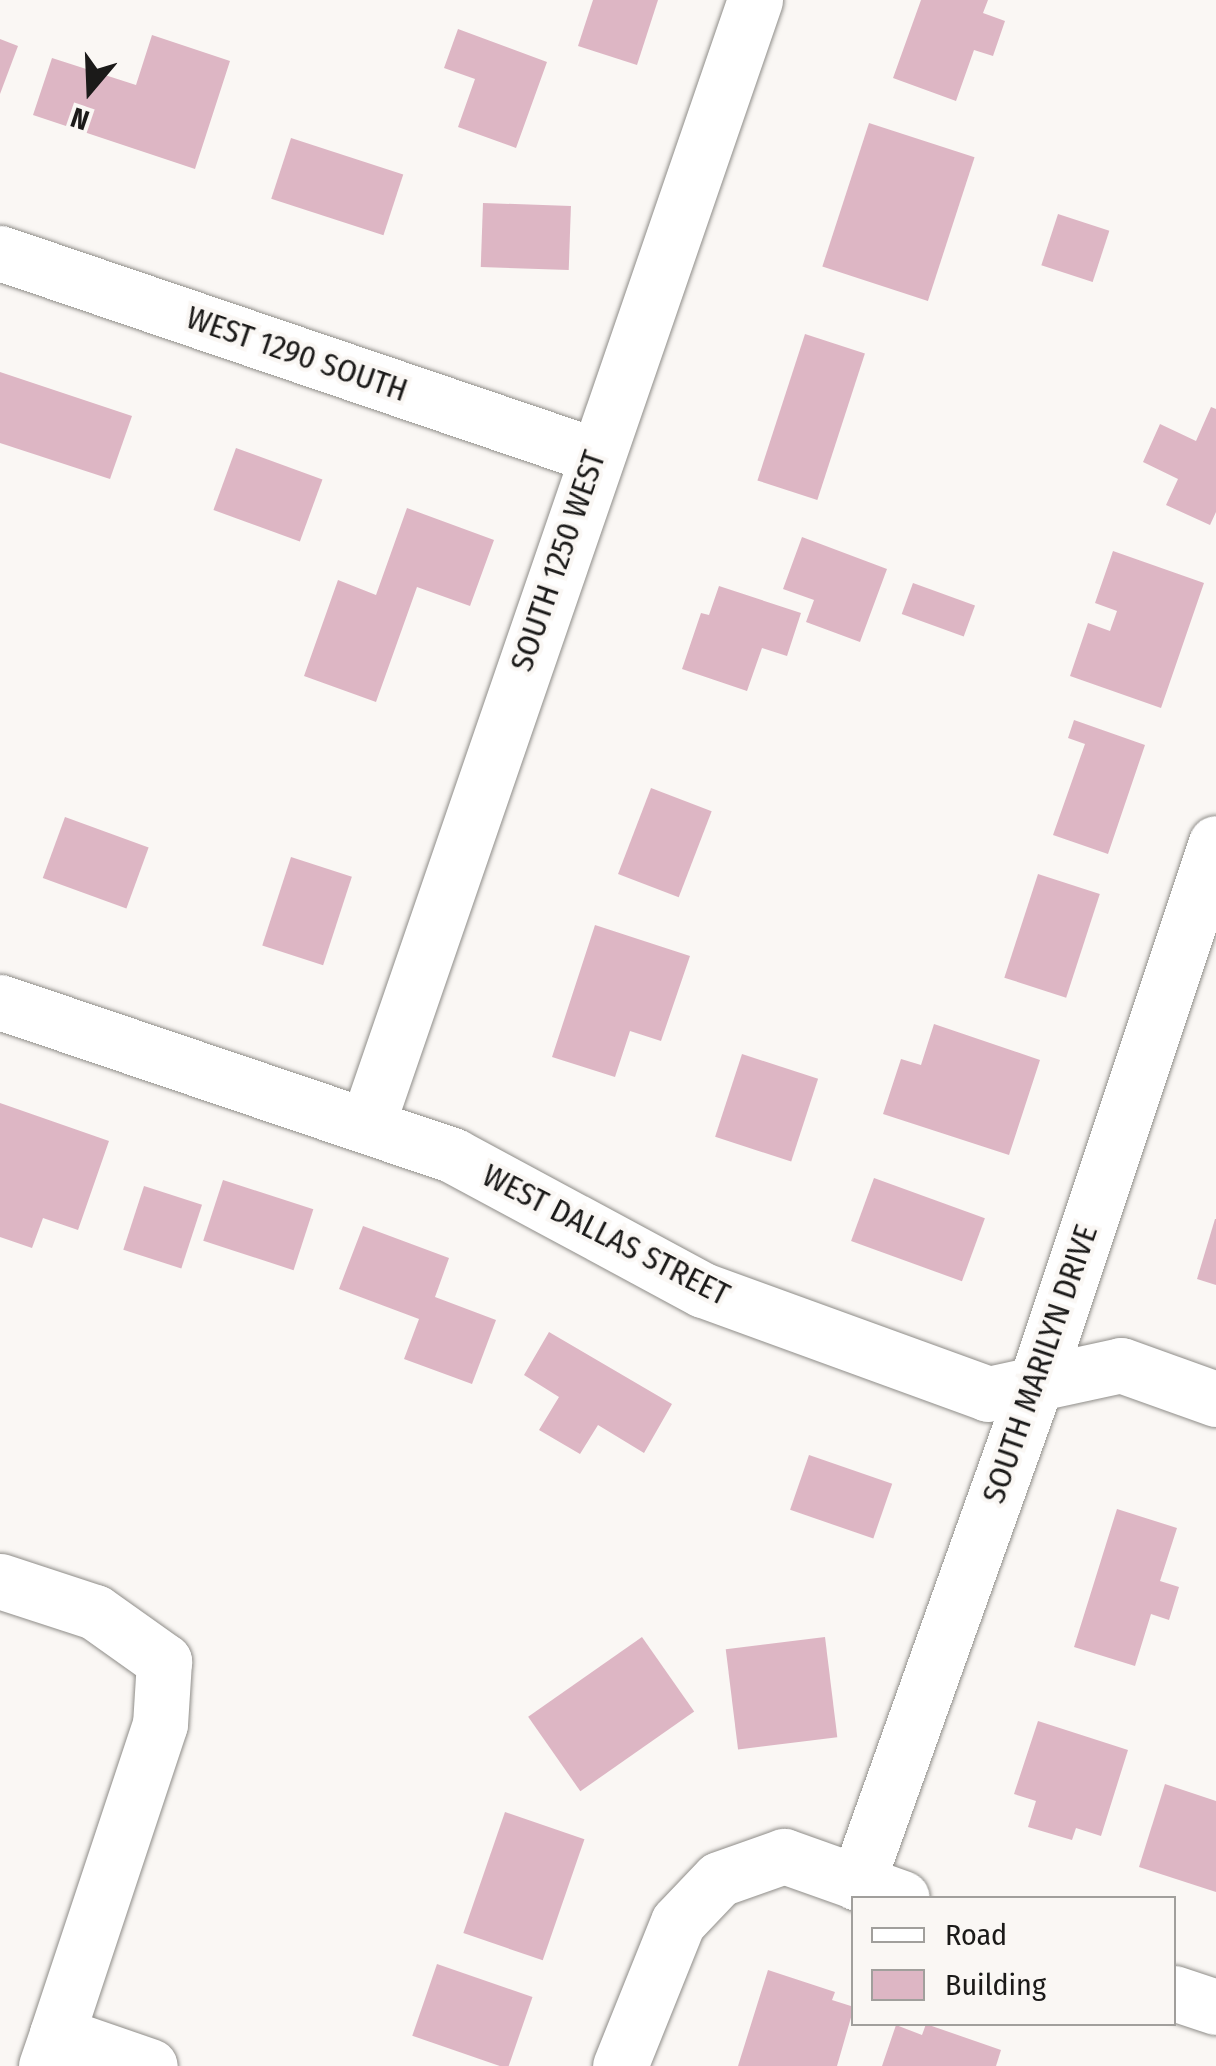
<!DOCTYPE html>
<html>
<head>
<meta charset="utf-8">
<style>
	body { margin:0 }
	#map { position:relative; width:1216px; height:2066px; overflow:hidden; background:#faf7f4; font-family:"Fira Sans Condensed",sans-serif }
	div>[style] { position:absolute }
	.building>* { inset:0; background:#ddb6c4; transform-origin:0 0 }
	.roads { filter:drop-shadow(0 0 2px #8f8d89) drop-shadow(0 0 2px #8f8d89) }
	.minor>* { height:55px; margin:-27.5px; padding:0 27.5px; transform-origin:27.5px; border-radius:27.5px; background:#fff }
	span { translate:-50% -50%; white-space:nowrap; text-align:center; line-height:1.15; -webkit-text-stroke:8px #faf7f4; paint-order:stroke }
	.street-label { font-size:32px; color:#1b1a19 }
	.legend { position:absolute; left:851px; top:1896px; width:325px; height:130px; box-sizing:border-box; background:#faf7f4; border:2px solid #a19f9c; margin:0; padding:12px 18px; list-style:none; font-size:30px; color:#1b1a19 }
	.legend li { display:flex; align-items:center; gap:20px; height:50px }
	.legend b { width:50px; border:2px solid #a19f9c }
	.north { position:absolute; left:40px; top:40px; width:100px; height:100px; -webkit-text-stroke:8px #faf7f4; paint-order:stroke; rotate:199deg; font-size:28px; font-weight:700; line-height:40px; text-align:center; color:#1b1a19 }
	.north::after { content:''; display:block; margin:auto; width:35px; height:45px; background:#1b1a19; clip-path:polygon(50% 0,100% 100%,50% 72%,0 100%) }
</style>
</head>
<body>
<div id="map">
	<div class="building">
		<i style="clip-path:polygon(593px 0,658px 0,637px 65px,578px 46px)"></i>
		<i style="clip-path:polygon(921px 0,988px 0,983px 13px,1005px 21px,993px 56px,974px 50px,956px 101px,893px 78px)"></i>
		<i style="clip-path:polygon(458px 29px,547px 62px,516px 148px,458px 127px,475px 79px,444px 68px)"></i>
		<i style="clip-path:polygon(152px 35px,230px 61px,195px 169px,33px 115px,52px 58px,136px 85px)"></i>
		<i style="clip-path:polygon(0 39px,18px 46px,0 94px)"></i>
		<i style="left:869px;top:123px;width:111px;height:151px;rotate:18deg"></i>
		<i style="left:291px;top:138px;width:118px;height:64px;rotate:18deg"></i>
		<i style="left:483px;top:203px;width:88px;height:64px;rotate:2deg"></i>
		<i style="left:1058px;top:214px;width:54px;height:54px;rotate:18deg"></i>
		<i style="left:805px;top:334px;width:63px;height:154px;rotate:18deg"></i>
		<i style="clip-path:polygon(0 372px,132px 416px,110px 479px,0 443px)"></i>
		<i style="clip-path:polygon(1211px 407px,1216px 409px,1216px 512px,1210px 525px,1166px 505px,1178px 479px,1143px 462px,1160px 424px,1196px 441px)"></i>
		<i style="left:236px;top:448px;width:92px;height:66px;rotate:20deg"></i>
		<i style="clip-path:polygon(407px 508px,494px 540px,470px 606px,417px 587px,376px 702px,304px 676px,338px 580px,376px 595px)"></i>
		<i style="clip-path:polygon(802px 537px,887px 569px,860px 642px,806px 622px,814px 600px,783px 589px)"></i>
		<i style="clip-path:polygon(1113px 551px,1204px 583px,1161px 708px,1070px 676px,1088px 623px,1110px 631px,1117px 611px,1095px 603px)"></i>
		<i style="left:913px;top:583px;width:66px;height:33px;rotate:20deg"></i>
		<i style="clip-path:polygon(719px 586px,801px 613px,787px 656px,762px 648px,747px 691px,682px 669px,701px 613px,709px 615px)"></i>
		<i style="clip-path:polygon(1074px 720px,1145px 745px,1108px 854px,1053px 835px,1085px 744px,1068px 738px)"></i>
		<i style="left:651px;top:788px;width:65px;height:92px;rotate:21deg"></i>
		<i style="left:65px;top:817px;width:89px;height:65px;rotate:20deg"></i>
		<i style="left:291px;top:857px;width:64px;height:93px;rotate:18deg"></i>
		<i style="left:1038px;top:874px;width:65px;height:109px;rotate:18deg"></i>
		<i style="clip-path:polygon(595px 925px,690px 956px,661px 1041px,630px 1031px,615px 1077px,552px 1057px)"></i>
		<i style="clip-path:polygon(934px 1024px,1040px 1060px,1009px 1155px,883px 1114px,901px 1059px,921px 1065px)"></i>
		<i style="left:742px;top:1054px;width:80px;height:87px;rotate:18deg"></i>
		<i style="clip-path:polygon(0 1103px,109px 1141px,78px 1230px,43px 1218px,32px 1248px,0 1237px)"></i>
		<i style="left:874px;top:1178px;width:118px;height:67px;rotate:20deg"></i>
		<i style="left:223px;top:1180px;width:95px;height:64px;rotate:18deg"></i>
		<i style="left:144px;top:1186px;width:61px;height:67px;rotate:18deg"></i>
		<i style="clip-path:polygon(1215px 1219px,1216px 1219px,1216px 1285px,1197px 1279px)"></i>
		<i style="clip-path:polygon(363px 1226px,449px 1258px,435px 1297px,496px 1320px,472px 1384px,404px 1359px,419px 1319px,339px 1289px)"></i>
		<i style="clip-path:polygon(549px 1332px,672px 1404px,644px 1453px,598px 1425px,580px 1454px,539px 1430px,559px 1397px,524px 1375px)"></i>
		<i style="left:809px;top:1455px;width:88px;height:58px;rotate:19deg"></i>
		<i style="clip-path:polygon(1117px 1509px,1177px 1528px,1160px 1581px,1179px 1587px,1169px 1620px,1151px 1614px,1135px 1666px,1074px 1647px)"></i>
		<i style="left:642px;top:1637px;width:91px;height:139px;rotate:55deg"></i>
		<i style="left:825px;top:1637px;width:101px;height:100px;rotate:83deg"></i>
		<i style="clip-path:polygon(1038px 1721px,1128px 1750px,1101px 1836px,1076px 1828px,1072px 1840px,1028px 1827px,1036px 1801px,1014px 1794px)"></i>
		<i style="clip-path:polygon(1165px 1784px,1216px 1801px,1216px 1892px,1139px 1867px)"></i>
		<i style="left:505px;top:1812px;width:84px;height:128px;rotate:19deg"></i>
		<i style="left:437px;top:1964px;width:101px;height:76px;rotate:19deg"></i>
		<i style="clip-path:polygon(768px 1970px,835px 1992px,832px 2000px,854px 2007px,837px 2066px,738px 2066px)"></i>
		<i style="clip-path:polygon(926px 2024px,1001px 2050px,996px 2066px,882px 2066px,896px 2025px,922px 2035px)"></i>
	</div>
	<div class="roads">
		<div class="minor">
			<i style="left:0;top:253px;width:627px;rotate:18.78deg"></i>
			<i style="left:0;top:1002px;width:479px;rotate:18.7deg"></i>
			<i style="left:454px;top:1156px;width:283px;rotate:28.3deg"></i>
			<i style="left:703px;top:1290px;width:303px;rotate:20deg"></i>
			<i style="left:988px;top:1394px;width:136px;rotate:-12.3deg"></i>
			<i style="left:1121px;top:1365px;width:101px;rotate:19.7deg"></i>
			<i style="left:367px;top:1125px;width:1190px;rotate:-70.97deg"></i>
			<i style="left:0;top:1581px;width:100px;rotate:18.1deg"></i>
			<i style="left:95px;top:1612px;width:85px;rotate:35.4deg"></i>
			<i style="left:164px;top:1661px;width:63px;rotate:93.6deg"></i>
			<i style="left:160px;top:1724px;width:327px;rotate:108.4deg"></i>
			<i style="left:857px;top:1883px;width:531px;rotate:-70.3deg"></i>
			<i style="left:1036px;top:1383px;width:569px;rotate:-71.57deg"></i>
			<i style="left:1174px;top:1993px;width:44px;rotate:18.4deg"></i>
			<i style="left:46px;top:2066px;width:34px;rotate:-71deg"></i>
			<i style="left:57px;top:2034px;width:98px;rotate:19deg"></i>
			<i style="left:620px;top:2066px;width:155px;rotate:-68.1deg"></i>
			<i style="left:678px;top:1922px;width:59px;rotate:-46.4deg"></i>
			<i style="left:719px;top:1879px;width:69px;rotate:-19.5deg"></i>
			<i style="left:784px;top:1856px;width:125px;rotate:19.6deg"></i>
		</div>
	</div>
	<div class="street-label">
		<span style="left:297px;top:354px;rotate:19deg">WEST 1290 SOUTH</span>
		<span style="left:558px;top:561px;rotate:-71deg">SOUTH 1250 WEST</span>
		<span style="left:606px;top:1235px;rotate:27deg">WEST DALLAS STREET</span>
		<span style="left:1040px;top:1364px;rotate:-71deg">SOUTH MARILYN DRIVE</span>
	</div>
	<ul class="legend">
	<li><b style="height:12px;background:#fff"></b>Road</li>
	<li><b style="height:28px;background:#ddb6c4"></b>Building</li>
	</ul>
	<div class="north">N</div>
</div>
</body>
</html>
